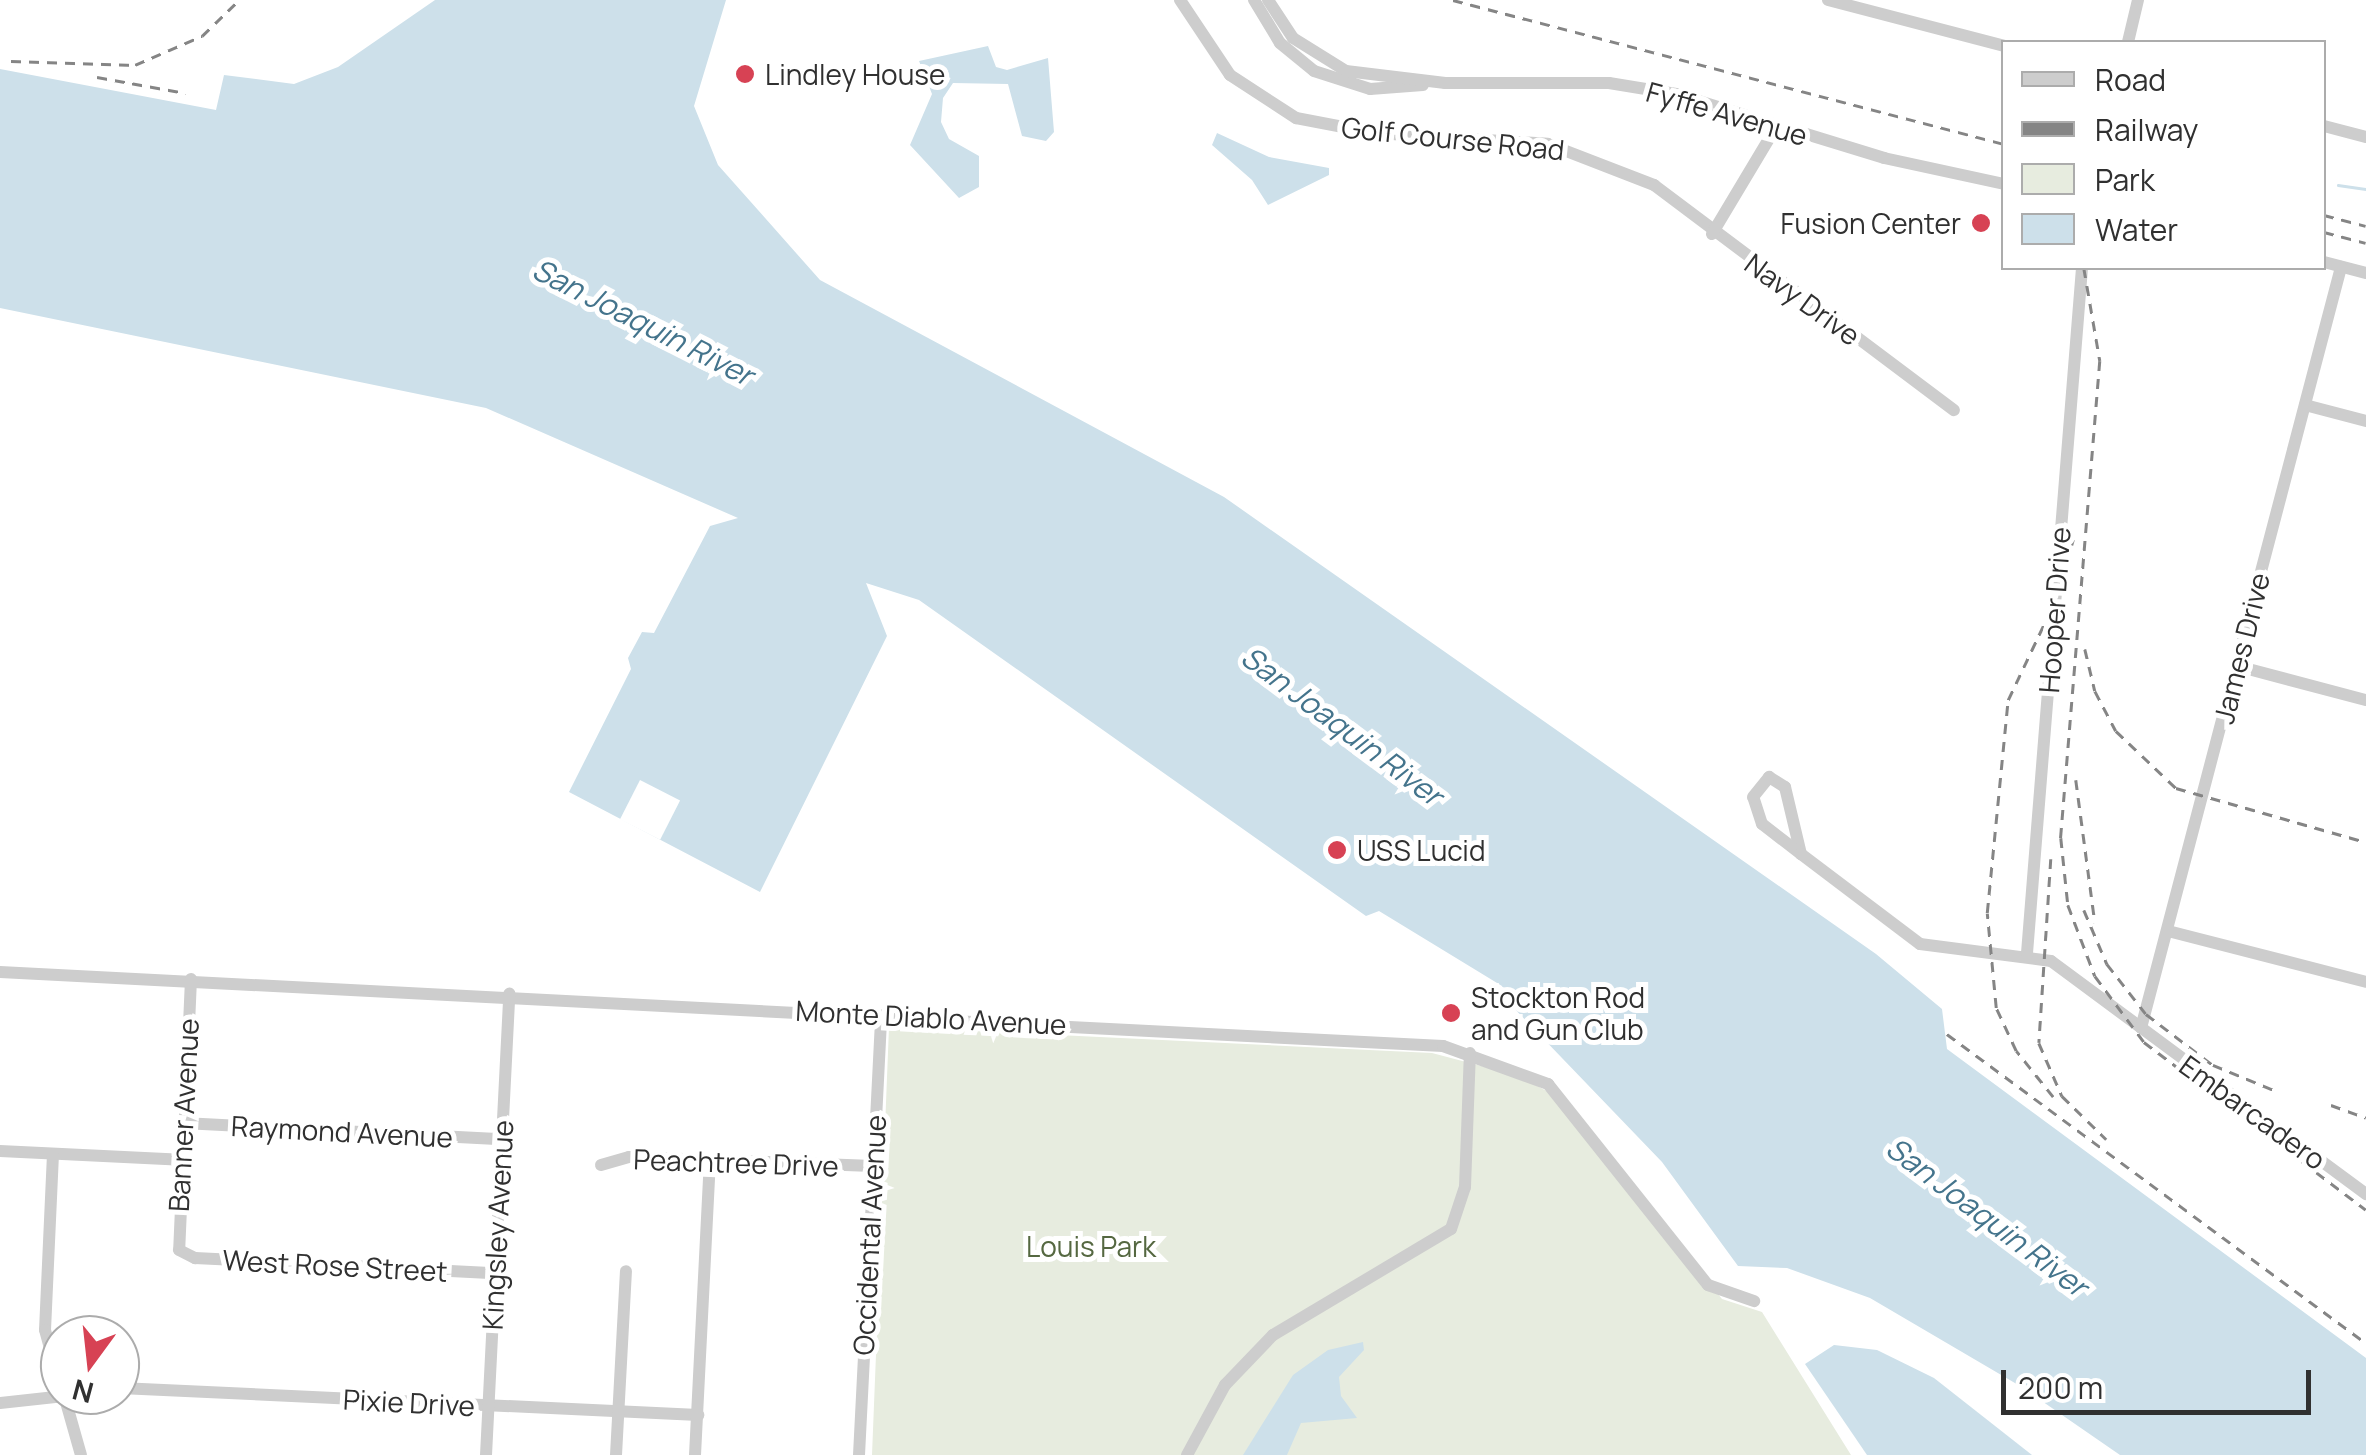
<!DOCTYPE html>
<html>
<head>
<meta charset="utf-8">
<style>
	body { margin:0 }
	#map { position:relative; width:2366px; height:1455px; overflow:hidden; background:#fff; font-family:Manrope,sans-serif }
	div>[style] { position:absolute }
	.green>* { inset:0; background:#e7ecdf }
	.water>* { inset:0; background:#cde0ea }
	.pier>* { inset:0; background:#fff; transform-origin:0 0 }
	.stream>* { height:2.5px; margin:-1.25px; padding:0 1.25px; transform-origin:1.25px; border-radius:1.25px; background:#cde0ea }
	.minor>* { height:12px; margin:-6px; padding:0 6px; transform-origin:6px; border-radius:6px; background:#cdcdcd }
	.rail>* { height:2.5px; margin-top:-1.25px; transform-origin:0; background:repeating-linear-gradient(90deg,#858585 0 10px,transparent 0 18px) }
	.dots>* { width:28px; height:28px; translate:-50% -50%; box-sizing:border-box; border:5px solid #fff; border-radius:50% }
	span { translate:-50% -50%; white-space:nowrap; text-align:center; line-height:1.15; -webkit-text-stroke:10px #fff; paint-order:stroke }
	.poi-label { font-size:28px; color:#303030 }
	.left { translate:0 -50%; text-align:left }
	.right { translate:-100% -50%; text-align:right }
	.street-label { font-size:28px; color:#303030 }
	.park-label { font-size:28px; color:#556841 }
	.water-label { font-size:30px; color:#44748c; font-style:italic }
	.legend { position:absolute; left:2001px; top:40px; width:325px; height:230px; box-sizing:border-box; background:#fff; border:2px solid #acacac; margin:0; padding:12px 18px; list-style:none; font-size:30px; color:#303030 }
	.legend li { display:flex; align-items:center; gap:20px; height:50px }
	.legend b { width:50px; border:2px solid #acacac }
	.north { position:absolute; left:40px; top:1315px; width:100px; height:100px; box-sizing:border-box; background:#fff; border:2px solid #acacac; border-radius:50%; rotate:195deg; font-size:28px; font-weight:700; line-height:40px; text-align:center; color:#303030 }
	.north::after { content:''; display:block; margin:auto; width:35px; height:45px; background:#d74254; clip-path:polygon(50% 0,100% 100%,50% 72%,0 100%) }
	.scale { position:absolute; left:2001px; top:1370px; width:310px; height:45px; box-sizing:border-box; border:5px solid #303030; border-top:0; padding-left:12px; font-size:30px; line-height:35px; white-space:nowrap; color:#303030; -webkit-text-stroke:8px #fff; paint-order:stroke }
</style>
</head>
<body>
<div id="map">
	<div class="green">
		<i style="clip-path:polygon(889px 1027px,1432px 1053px,1519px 1076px,1565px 1101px,1722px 1299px,1762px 1312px,1851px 1455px,872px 1455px)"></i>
	</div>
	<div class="water">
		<i style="clip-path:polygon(435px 0,726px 0,694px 106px,718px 165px,820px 280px,1224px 497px,1876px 954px,1942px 1009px,1947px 1049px,2366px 1358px,2366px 1455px,2120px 1455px,2020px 1386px,1870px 1298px,1787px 1268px,1738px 1266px,1662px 1162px,1509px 1003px,1502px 986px,1379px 911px,1366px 916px,919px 600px,866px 583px,887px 636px,760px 892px,569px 792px,631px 669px,628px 658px,642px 632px,654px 633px,710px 526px,738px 518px,486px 408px,0 308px,0 69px,216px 110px,224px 75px,294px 84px,338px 67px)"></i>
		<i style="clip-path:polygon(988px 46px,996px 67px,1007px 70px,1048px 58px,1054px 132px,1046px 141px,1022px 136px,1008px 84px,953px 83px,943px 98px,941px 122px,949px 139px,979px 156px,979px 187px,959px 198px,910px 145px,932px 94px,919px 61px)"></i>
		<i style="clip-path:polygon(1217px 133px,1269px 157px,1329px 168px,1329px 175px,1268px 205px,1252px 180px,1212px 145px)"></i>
		<i style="clip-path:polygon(1363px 1342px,1364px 1350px,1339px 1377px,1341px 1396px,1357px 1418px,1301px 1423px,1287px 1455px,1243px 1455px,1293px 1375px,1328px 1350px)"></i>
		<i style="clip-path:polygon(1834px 1345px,1877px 1350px,1934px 1378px,2032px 1455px,1867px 1455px,1805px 1364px)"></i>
	</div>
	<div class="pier">
		<i style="left:640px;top:780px;width:45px;height:44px;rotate:27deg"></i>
	</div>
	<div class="stream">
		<i style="left:2338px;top:185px;width:28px;rotate:8deg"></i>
	</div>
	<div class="minor">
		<i style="left:1180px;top:0;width:90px;rotate:56.3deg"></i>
		<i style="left:1230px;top:75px;width:79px;rotate:33.1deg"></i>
		<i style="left:1296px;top:118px;width:80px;rotate:10.8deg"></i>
		<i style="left:1375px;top:133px;width:173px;rotate:3.6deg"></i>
		<i style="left:1548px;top:144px;width:114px;rotate:21.1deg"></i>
		<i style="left:1654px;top:185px;width:375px;rotate:36.9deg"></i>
		<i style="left:1254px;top:0;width:50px;rotate:58.8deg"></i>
		<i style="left:1280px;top:43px;width:44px;rotate:39.5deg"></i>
		<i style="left:1314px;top:71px;width:59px;rotate:17.8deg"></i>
		<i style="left:1370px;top:89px;width:53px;rotate:-4.3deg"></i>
		<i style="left:1268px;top:0;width:45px;rotate:56.7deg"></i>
		<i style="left:1293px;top:38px;width:62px;rotate:31.9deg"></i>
		<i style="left:1346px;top:71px;width:100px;rotate:6.9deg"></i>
		<i style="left:1445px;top:83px;width:164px"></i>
		<i style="left:1609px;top:83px;width:68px;rotate:9.3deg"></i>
		<i style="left:1676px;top:94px;width:218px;rotate:17.1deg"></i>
		<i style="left:1884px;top:158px;width:123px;rotate:12.2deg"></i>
		<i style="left:1828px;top:0;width:182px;rotate:14.6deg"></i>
		<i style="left:2128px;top:42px;width:43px;rotate:-76.6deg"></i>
		<i style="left:2324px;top:126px;width:43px;rotate:14.7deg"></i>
		<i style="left:1712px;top:234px;width:125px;rotate:-59.1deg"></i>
		<i style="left:2324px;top:262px;width:43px;rotate:14.7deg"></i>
		<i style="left:2305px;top:405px;width:63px;rotate:14.7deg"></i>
		<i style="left:2237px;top:666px;width:133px;rotate:14.8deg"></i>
		<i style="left:1769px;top:777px;width:19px;rotate:32deg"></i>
		<i style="left:1785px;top:787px;width:69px;rotate:76.6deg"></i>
		<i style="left:1801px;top:854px;width:49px;rotate:-142.4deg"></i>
		<i style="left:1762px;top:824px;width:28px;rotate:-108deg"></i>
		<i style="left:1753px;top:797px;width:26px;rotate:-51deg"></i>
		<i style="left:1801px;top:854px;width:149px;rotate:37.1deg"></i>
		<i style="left:1920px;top:944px;width:132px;rotate:7.4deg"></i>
		<i style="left:2051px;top:961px;width:392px;rotate:36.5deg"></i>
		<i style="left:2168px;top:931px;width:204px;rotate:14.4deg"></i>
		<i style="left:2027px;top:953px;width:687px;rotate:-85.41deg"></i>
		<i style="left:0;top:972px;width:1445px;rotate:2.94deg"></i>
		<i style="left:1443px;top:1046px;width:112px;rotate:19.9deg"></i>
		<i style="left:1548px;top:1084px;width:257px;rotate:51.5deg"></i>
		<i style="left:1708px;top:1285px;width:49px;rotate:19.2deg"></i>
		<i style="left:191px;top:979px;width:271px;rotate:92.5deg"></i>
		<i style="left:179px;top:1250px;width:18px;rotate:27deg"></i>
		<i style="left:195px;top:1258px;width:300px;rotate:2.9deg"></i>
		<i style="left:2141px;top:1028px;width:787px;rotate:-75.27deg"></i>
		<i style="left:183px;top:1123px;width:319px;rotate:2.9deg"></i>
		<i style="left:0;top:1151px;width:181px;rotate:2.8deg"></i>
		<i style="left:53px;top:1154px;width:176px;rotate:92.6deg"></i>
		<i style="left:45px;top:1330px;width:57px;rotate:74.7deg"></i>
		<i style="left:601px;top:1165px;width:29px;rotate:-16deg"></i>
		<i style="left:629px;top:1157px;width:244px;rotate:2.1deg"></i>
		<i style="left:120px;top:1388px;width:579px;rotate:2.67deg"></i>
		<i style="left:64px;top:1395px;width:62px;rotate:74.2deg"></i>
		<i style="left:0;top:1403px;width:74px;rotate:-6.2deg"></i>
		<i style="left:486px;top:1455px;width:462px;rotate:-87.1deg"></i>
		<i style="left:616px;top:1455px;width:184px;rotate:-86.9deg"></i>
		<i style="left:695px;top:1455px;width:294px;rotate:-87.1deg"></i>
		<i style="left:859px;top:1455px;width:440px;rotate:-87.1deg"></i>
		<i style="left:1187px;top:1455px;width:80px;rotate:-61.5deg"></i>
		<i style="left:1225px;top:1385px;width:69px;rotate:-46.2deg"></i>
		<i style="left:1273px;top:1335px;width:207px;rotate:-30.8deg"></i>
		<i style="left:1451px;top:1229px;width:44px;rotate:-71.6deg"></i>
		<i style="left:1465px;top:1187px;width:134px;rotate:-87.9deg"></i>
	</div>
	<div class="rail">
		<i style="left:1453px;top:0;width:570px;rotate:14.65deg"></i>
		<i style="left:11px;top:61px;width:124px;rotate:1.8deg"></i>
		<i style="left:135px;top:65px;width:73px;rotate:-23.4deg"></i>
		<i style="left:202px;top:36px;width:52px;rotate:-44.2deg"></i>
		<i style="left:97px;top:77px;width:90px;rotate:10.2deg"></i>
		<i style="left:2324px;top:215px;width:43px;rotate:14.7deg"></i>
		<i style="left:2324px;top:232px;width:43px;rotate:14.7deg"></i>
		<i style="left:2084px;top:268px;width:94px;rotate:80.2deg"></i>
		<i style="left:2100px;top:361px;width:479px;rotate:94.7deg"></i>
		<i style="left:2061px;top:838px;width:67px;rotate:84deg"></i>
		<i style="left:2068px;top:905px;width:76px;rotate:69.2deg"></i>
		<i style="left:2095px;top:976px;width:82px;rotate:53.4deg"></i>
		<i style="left:2144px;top:1042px;width:278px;rotate:37.1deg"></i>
		<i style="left:2085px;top:649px;width:43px;rotate:76.6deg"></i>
		<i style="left:2095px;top:691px;width:45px;rotate:62.3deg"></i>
		<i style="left:2116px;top:731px;width:83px;rotate:43.5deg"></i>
		<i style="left:2176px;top:788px;width:198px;rotate:15.9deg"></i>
		<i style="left:2076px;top:780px;width:144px;rotate:82.4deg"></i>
		<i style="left:2051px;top:859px;width:184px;rotate:93.7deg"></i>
		<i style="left:2039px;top:1043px;width:58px;rotate:66.5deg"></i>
		<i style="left:2062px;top:1096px;width:62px;rotate:44.3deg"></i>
		<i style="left:2084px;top:910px;width:59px;rotate:66.9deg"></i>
		<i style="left:2107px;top:964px;width:63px;rotate:52deg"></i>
		<i style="left:2146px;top:1014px;width:84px;rotate:37.3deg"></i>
		<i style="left:2213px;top:1065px;width:68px;rotate:22.4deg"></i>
		<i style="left:1947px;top:1034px;width:521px;rotate:36.41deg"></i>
		<i style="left:2053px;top:1097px;width:59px;rotate:-128.8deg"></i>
		<i style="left:2016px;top:1051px;width:47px;rotate:-114.9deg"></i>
		<i style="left:1996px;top:1008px;width:95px;rotate:-95.4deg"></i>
		<i style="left:1987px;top:913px;width:214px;rotate:-84.4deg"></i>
		<i style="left:2008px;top:700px;width:110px;rotate:-64.6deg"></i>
		<i style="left:2055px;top:601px;width:64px;rotate:-73.6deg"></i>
		<i style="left:2331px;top:1105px;width:37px;rotate:20deg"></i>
	</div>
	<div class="dots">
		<i style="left:745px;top:74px;background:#d74254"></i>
		<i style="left:1981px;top:223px;background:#d74254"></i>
		<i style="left:1337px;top:850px;background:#d74254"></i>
		<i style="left:1451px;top:1013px;background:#d74254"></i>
	</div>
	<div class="poi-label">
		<span class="left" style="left:765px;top:74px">Lindley House</span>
		<span class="right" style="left:1961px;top:223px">Fusion Center</span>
		<span class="left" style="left:1357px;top:850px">USS Lucid</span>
		<span class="left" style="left:1471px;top:1013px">Stockton Rod<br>and Gun Club</span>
	</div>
	<div class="street-label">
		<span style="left:1727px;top:113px;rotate:16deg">Fyffe Avenue</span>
		<span style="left:1453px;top:138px;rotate:6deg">Golf Course Road</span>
		<span style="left:1803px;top:299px;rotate:36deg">Navy Drive</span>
		<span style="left:2054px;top:610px;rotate:-86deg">Hooper Drive</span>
		<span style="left:2241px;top:648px;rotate:-76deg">James Drive</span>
		<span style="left:931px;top:1017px;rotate:3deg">Monte Diablo Avenue</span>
		<span style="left:2253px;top:1112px;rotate:36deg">Embarcadero</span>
		<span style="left:183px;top:1115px;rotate:-87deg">Banner Avenue</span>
		<span style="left:342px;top:1131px;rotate:3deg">Raymond Avenue</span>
		<span style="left:736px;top:1162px;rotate:2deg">Peachtree Drive</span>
		<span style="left:497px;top:1225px;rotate:-87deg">Kingsley Avenue</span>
		<span style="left:869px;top:1235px;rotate:-87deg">Occidental Avenue</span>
		<span style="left:335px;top:1265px;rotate:3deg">West Rose Street</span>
		<span style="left:409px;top:1402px;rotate:3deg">Pixie Drive</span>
	</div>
	<div class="park-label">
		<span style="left:1091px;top:1246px">Louis Park</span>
	</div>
	<div class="water-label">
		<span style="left:643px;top:322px;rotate:27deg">San Joaquin River</span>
		<span style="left:1342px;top:726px;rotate:37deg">San Joaquin River</span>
		<span style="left:1987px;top:1217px;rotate:37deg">San Joaquin River</span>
	</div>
	<ul class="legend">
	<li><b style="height:12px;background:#cdcdcd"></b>Road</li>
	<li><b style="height:12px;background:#858585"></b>Railway</li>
	<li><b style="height:28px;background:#e7ecdf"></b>Park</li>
	<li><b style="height:28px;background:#cde0ea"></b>Water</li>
	</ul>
	<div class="north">N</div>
	<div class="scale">200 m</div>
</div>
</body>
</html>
